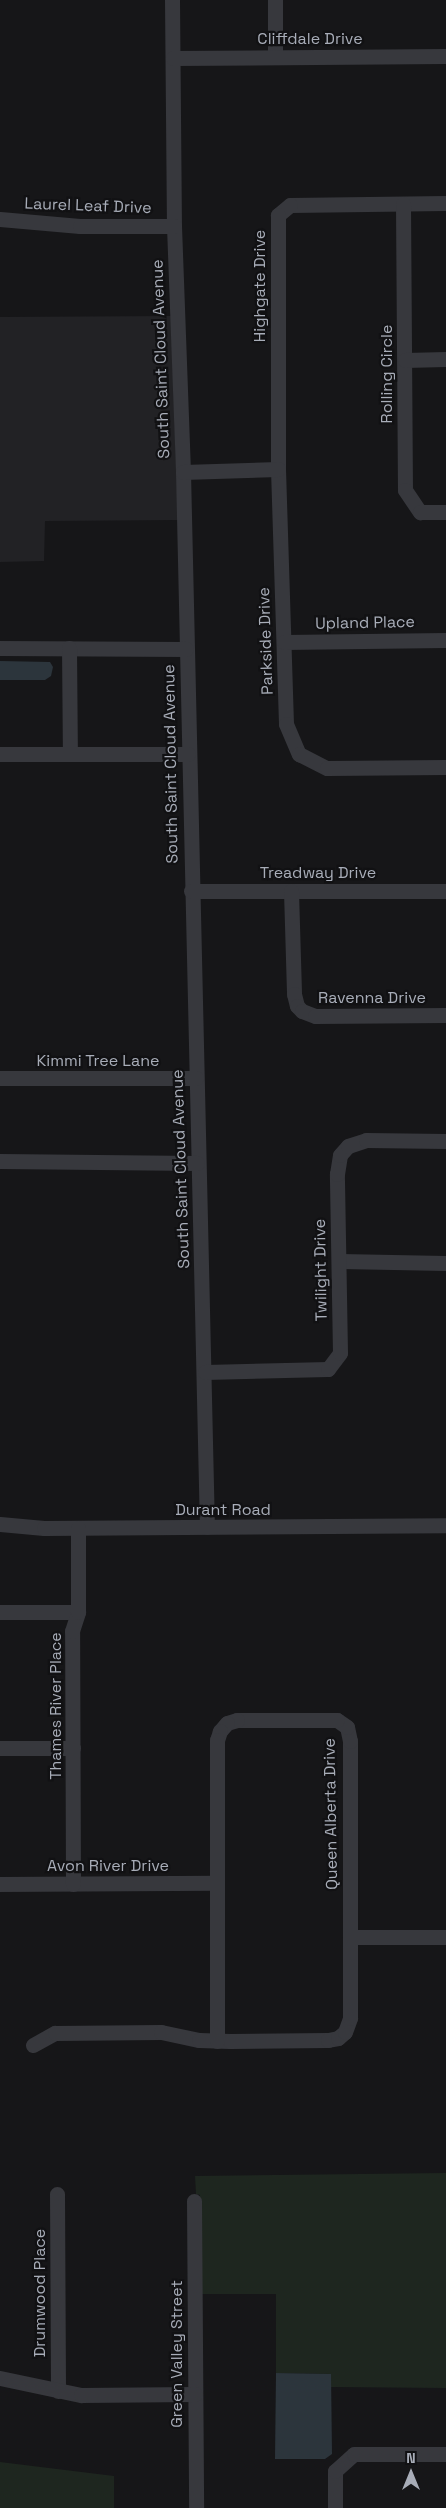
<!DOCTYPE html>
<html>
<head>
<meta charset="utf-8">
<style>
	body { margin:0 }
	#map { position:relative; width:446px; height:2508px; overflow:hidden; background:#161618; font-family:"Space Grotesk",sans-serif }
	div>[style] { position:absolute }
	.built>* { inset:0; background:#222225 }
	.green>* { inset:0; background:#1e261f }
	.water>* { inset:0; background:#2c353c }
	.minor>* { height:15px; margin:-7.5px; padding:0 7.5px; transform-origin:7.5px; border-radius:7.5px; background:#37383d }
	span { translate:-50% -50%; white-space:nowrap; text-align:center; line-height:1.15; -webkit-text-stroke:4.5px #111113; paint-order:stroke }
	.street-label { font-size:16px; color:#a8adb8 }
	.north { position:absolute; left:386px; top:2448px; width:50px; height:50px; -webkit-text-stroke:4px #111113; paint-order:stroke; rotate:0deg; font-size:14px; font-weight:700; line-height:20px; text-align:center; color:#a8adb8 }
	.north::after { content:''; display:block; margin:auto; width:18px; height:22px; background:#a8adb8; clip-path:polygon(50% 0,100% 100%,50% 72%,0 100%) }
</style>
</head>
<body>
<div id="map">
	<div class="built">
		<i style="clip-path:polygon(171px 316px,178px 520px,45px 521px,44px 561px,0 562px,0 317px)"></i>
	</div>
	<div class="green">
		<i style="clip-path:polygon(446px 2173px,446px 2388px,331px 2387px,331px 2374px,276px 2373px,276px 2294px,200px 2294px,200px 2195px,196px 2194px,195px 2176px)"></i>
		<i style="clip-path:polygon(0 2462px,114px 2476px,114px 2508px,0 2508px)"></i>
	</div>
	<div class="water">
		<i style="clip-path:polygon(0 661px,50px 662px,53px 667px,51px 676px,45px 680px,0 680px)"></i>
		<i style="clip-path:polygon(276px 2373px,331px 2374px,332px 2454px,325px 2459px,275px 2459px)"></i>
	</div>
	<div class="minor">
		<i style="left:172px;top:0;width:226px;rotate:89.5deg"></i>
		<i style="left:174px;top:226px;width:246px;rotate:87.9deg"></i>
		<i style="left:183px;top:472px;width:1055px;rotate:88.7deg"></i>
		<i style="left:275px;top:56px;width:56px;rotate:-90deg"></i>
		<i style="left:173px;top:58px;width:273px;rotate:-0.4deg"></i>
		<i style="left:446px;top:203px;width:156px;rotate:179.3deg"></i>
		<i style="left:290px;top:205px;width:16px;rotate:140deg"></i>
		<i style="left:278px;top:215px;width:254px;rotate:90deg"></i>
		<i style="left:278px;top:469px;width:255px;rotate:88.2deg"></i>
		<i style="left:286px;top:724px;width:33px;rotate:67deg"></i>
		<i style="left:299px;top:754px;width:31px;rotate:27deg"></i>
		<i style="left:327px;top:768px;width:119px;rotate:-0.5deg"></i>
		<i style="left:403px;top:204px;width:286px;rotate:89.6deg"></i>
		<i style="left:405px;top:490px;width:27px;rotate:56deg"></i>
		<i style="left:420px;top:512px;width:26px"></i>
		<i style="left:0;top:219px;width:80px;rotate:5deg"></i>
		<i style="left:80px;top:226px;width:94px"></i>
		<i style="left:405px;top:360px;width:41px;rotate:-1.4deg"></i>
		<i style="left:183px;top:472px;width:95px;rotate:-1.8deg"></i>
		<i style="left:284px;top:642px;width:162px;rotate:-0.7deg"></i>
		<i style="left:0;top:648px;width:186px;rotate:0.3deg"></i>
		<i style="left:69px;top:648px;width:106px;rotate:89.5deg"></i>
		<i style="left:0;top:754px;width:188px"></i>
		<i style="left:191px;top:891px;width:255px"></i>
		<i style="left:291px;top:891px;width:103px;rotate:88.3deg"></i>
		<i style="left:294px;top:994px;width:12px;rotate:76deg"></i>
		<i style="left:297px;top:1006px;width:7px;rotate:45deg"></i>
		<i style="left:302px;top:1011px;width:14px;rotate:21deg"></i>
		<i style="left:315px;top:1016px;width:131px;rotate:-0.4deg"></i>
		<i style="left:0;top:1078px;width:196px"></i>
		<i style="left:0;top:1161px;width:197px;rotate:0.6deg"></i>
		<i style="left:340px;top:1261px;width:106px;rotate:1.1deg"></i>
		<i style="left:205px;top:1372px;width:123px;rotate:-1.4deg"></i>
		<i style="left:328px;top:1369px;width:20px;rotate:-53deg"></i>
		<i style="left:340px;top:1353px;width:179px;rotate:-91deg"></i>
		<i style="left:337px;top:1174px;width:19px;rotate:-81deg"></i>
		<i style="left:340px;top:1155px;width:12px;rotate:-48deg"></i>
		<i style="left:348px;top:1146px;width:19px;rotate:-18deg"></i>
		<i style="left:366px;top:1140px;width:80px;rotate:0.7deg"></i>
		<i style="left:0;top:1524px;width:44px;rotate:5.2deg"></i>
		<i style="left:44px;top:1528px;width:402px;rotate:-0.4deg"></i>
		<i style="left:0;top:1612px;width:78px"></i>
		<i style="left:0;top:1748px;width:73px"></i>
		<i style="left:0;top:1884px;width:217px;rotate:-0.3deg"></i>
		<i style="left:73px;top:1884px;width:253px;rotate:-90.2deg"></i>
		<i style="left:72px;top:1631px;width:20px;rotate:-72deg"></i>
		<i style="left:78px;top:1612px;width:84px;rotate:-90deg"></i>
		<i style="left:350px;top:1937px;width:96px"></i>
		<i style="left:33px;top:2045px;width:25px;rotate:-29deg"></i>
		<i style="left:55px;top:2033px;width:106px;rotate:-0.5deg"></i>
		<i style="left:161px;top:2032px;width:39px;rotate:12deg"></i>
		<i style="left:199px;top:2040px;width:31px;rotate:2deg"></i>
		<i style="left:230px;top:2041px;width:98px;rotate:-0.6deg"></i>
		<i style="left:328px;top:2040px;width:10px;rotate:-11deg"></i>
		<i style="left:338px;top:2038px;width:9px;rotate:-41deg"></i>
		<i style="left:345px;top:2032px;width:15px;rotate:-70deg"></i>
		<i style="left:350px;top:2018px;width:277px;rotate:-90deg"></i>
		<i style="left:350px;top:1741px;width:14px;rotate:-102deg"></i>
		<i style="left:347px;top:1727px;width:12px;rotate:-145deg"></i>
		<i style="left:337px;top:1720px;width:100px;rotate:180deg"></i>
		<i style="left:237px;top:1720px;width:10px;rotate:163deg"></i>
		<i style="left:227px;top:1723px;width:11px;rotate:131deg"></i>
		<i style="left:220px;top:1731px;width:9px;rotate:108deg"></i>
		<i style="left:217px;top:1740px;width:301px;rotate:90deg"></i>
		<i style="left:57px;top:2194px;width:197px;rotate:89.7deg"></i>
		<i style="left:194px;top:2201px;width:307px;rotate:89.6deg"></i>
		<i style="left:0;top:2378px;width:83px;rotate:11.9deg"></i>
		<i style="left:81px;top:2395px;width:114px;rotate:-0.5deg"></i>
		<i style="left:335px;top:2508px;width:37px;rotate:-90deg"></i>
		<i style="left:335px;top:2471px;width:25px;rotate:-42deg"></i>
		<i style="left:354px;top:2454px;width:92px"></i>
	</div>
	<div class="street-label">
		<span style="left:310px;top:39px">Cliffdale Drive</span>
		<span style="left:88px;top:206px;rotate:2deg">Laurel Leaf Drive</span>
		<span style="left:260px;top:286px;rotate:-90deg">Highgate Drive</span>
		<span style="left:161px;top:359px;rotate:-92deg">South Saint Cloud Avenue</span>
		<span style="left:387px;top:374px;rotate:-90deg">Rolling Circle</span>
		<span style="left:365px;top:623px;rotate:-1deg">Upland Place</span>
		<span style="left:266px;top:641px;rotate:-92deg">Parkside Drive</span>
		<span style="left:171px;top:764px;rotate:-91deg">South Saint Cloud Avenue</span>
		<span style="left:318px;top:873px">Treadway Drive</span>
		<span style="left:372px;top:998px">Ravenna Drive</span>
		<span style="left:98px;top:1061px">Kimmi Tree Lane</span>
		<span style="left:181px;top:1169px;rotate:-92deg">South Saint Cloud Avenue</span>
		<span style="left:321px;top:1270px;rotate:-91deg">Twilight Drive</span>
		<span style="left:223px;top:1510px">Durant Road</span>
		<span style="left:56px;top:1706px;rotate:-90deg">Thames River Place</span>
		<span style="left:331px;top:1814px;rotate:-91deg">Queen Alberta Drive</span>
		<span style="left:108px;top:1866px">Avon River Drive</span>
		<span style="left:40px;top:2293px;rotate:-90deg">Drumwood Place</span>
		<span style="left:177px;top:2354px;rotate:-90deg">Green Valley Street</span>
	</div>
	<div class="north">N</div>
</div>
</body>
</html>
